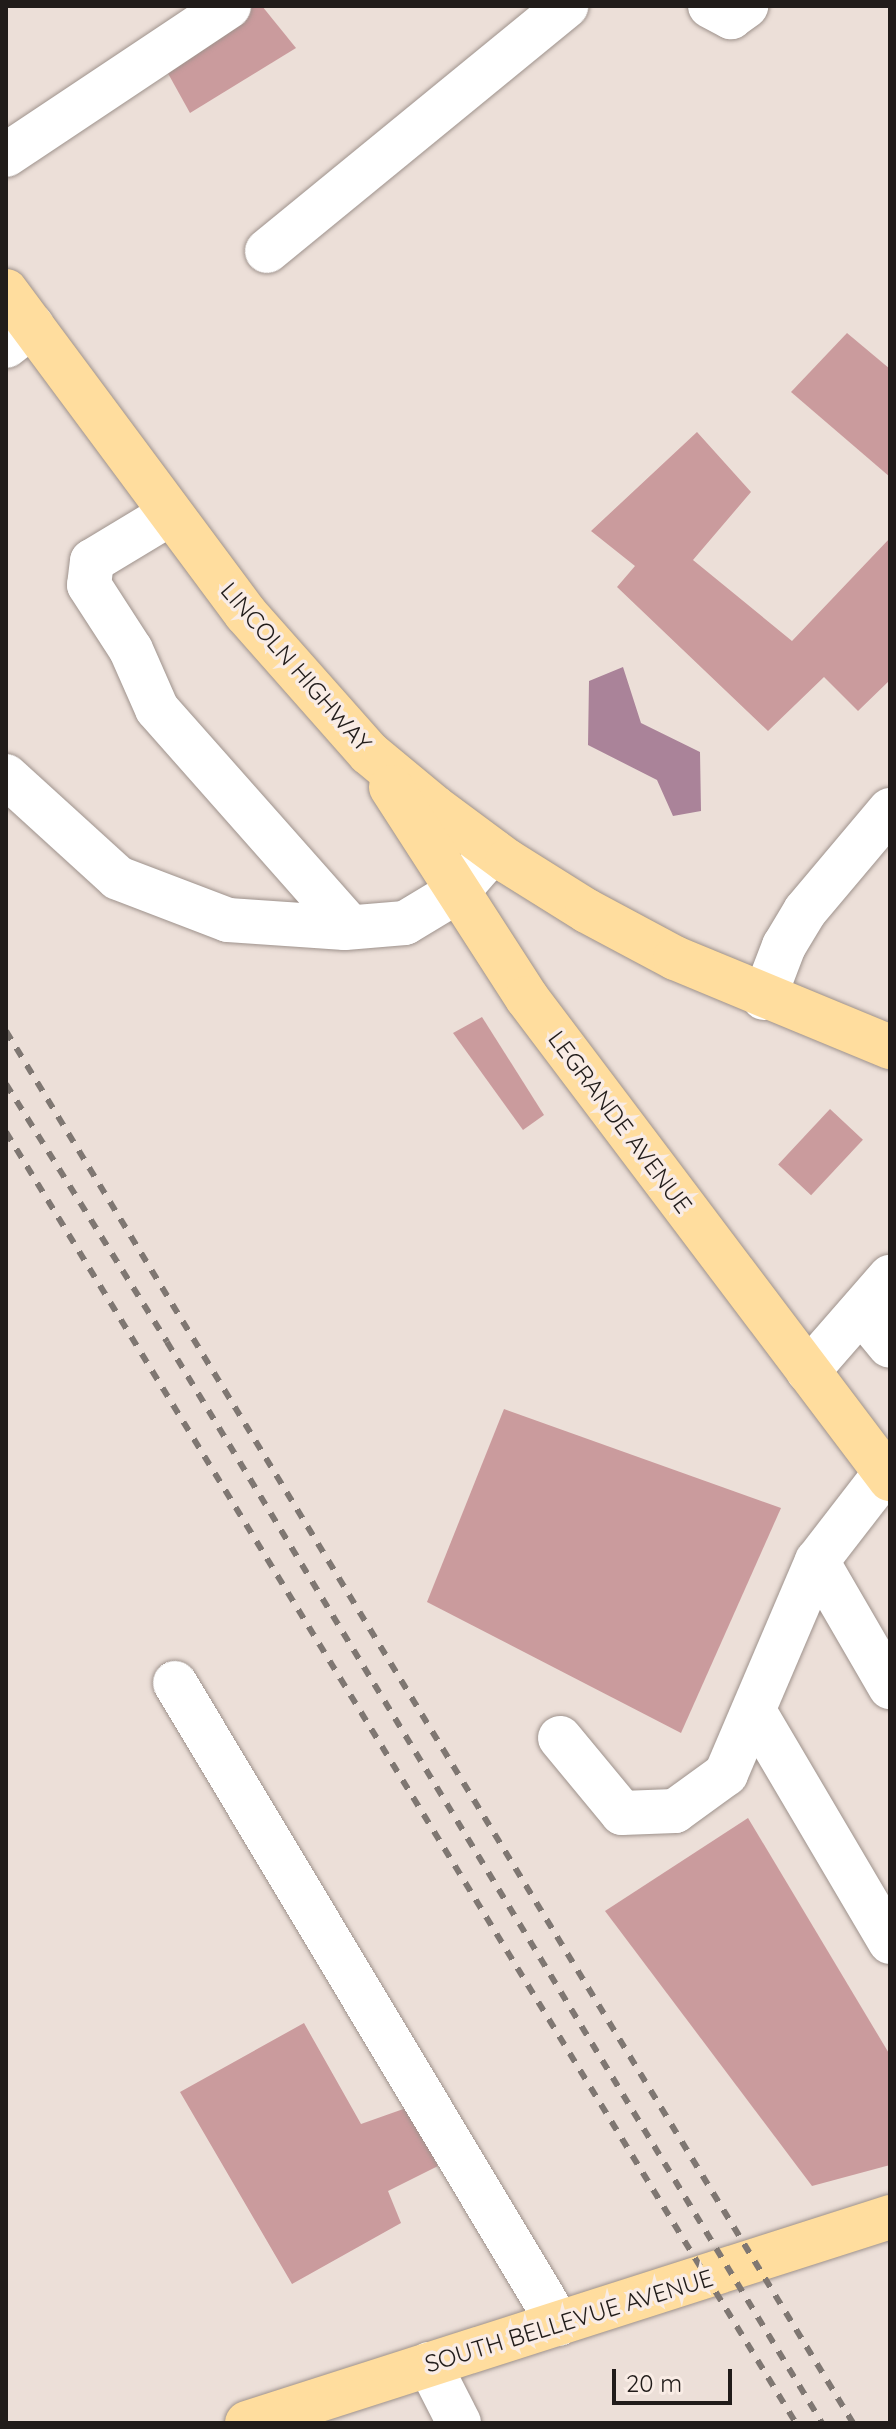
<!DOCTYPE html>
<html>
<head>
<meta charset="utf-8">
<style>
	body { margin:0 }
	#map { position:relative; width:896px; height:2429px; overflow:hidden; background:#ecdfd8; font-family:Quicksand,sans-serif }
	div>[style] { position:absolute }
	.water>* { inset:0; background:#aa8399 }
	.building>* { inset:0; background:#ca9b9d; transform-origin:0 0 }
	.roads { filter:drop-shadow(0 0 2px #9e928c) drop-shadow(0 0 2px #9e928c) }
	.minor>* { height:44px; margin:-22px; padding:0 22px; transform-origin:22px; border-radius:22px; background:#fff }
	.major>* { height:44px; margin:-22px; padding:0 22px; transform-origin:22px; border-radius:22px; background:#ffdd9e }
	.rail>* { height:6px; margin-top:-3px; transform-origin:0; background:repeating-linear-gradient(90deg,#7f7772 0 10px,transparent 0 20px) }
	span { translate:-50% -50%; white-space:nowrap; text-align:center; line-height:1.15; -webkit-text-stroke:7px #f9ece5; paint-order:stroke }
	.street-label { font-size:24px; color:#211c1a }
	.frame { position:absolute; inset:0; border:8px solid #211c1a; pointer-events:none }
	.scale { position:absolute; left:612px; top:2369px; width:120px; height:36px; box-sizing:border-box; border:4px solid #211c1a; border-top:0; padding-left:10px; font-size:24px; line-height:28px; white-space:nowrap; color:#211c1a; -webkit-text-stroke:6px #f9ece5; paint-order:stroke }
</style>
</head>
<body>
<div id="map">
	<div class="water">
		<i style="clip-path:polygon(623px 667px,641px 723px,700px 752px,701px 811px,673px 816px,657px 780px,588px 745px,589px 681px)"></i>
	</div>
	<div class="building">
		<i style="clip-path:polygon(255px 6px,262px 6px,296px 48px,190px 113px,165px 68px)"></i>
		<i style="clip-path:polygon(847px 333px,890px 369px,890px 477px,791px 392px)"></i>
		<i style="clip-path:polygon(697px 432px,751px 492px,693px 560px,792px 641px,890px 538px,890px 680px,858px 711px,824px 677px,768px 731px,617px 587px,635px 566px,591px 531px)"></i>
		<i style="clip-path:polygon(482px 1017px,544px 1115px,523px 1130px,453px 1033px)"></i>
		<i style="left:830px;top:1109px;width:45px;height:76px;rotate:43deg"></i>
		<i style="clip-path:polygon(504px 1409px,781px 1508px,681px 1733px,427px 1602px)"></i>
		<i style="clip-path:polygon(748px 1818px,890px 2055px,890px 2165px,812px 2186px,605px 1911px)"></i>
		<i style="clip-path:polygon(304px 2023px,361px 2124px,409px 2107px,438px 2166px,388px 2191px,401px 2223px,292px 2284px,180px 2092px)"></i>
	</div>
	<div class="roads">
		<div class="minor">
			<i style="left:710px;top:6px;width:24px;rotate:28deg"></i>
			<i style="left:731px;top:17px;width:19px;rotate:-36deg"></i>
			<i style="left:6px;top:155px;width:268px;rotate:-33.7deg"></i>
			<i style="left:267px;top:251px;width:387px;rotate:-39.3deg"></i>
			<i style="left:6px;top:346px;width:33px;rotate:-38deg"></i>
			<i style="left:170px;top:514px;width:91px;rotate:148.9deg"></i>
			<i style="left:92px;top:561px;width:24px;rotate:97deg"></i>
			<i style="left:89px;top:585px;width:77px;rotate:57.1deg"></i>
			<i style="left:131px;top:650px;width:64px;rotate:66.2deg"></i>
			<i style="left:157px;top:709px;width:291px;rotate:48.5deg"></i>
			<i style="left:6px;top:776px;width:151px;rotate:42.3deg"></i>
			<i style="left:118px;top:878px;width:118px;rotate:20.9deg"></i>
			<i style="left:228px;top:920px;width:117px;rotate:3.9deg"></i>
			<i style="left:345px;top:928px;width:60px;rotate:-4.8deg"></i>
			<i style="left:405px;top:923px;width:62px;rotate:-31.1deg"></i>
			<i style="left:458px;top:891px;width:53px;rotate:-48.8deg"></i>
			<i style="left:764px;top:998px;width:56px;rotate:-69deg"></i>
			<i style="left:784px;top:946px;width:41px;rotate:-59deg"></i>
			<i style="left:805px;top:911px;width:132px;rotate:-49.9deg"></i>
			<i style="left:861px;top:1311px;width:45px;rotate:50.4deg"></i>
			<i style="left:808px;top:1371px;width:125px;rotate:-48.9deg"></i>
			<i style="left:817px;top:1561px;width:146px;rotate:59.9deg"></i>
			<i style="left:175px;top:1683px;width:747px;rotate:59.08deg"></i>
			<i style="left:754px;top:1711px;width:268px;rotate:59.5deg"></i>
			<i style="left:560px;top:1738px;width:97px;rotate:50.4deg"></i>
			<i style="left:622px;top:1813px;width:53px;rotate:-2.2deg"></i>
			<i style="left:675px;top:1811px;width:63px;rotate:-36deg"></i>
			<i style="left:726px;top:1774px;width:232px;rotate:-66.9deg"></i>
			<i style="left:817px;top:1561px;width:111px;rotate:-52.3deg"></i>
			<i style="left:429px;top:2364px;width:66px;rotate:63deg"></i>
		</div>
		<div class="major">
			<i style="left:6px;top:291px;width:402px;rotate:53.4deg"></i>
			<i style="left:246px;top:614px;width:186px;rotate:48.5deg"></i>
			<i style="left:369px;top:753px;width:85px;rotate:39.7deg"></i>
			<i style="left:434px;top:807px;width:91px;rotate:36.5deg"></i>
			<i style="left:507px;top:861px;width:94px;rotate:32deg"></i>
			<i style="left:587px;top:911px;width:100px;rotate:28.1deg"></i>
			<i style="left:675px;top:958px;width:233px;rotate:22.5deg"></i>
			<i style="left:391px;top:787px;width:251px;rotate:57.2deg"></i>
			<i style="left:527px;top:998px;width:603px;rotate:52.96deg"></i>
			<i style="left:247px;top:2423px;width:675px;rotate:-17.76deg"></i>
		</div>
	</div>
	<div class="rail">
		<i style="left:6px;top:1031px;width:1629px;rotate:58.68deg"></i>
		<i style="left:6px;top:1084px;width:304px;rotate:58deg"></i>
		<i style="left:167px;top:1342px;width:1264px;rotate:58.79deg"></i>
		<i style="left:6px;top:1132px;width:1514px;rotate:58.54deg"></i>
	</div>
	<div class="street-label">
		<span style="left:296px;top:667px;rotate:49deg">LINCOLN HIGHWAY</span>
		<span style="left:620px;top:1122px;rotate:53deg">LEGRANDE AVENUE</span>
		<span style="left:569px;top:2321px;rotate:-17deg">SOUTH BELLEVUE AVENUE</span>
	</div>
	<div class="frame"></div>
	<div class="scale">20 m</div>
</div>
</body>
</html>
